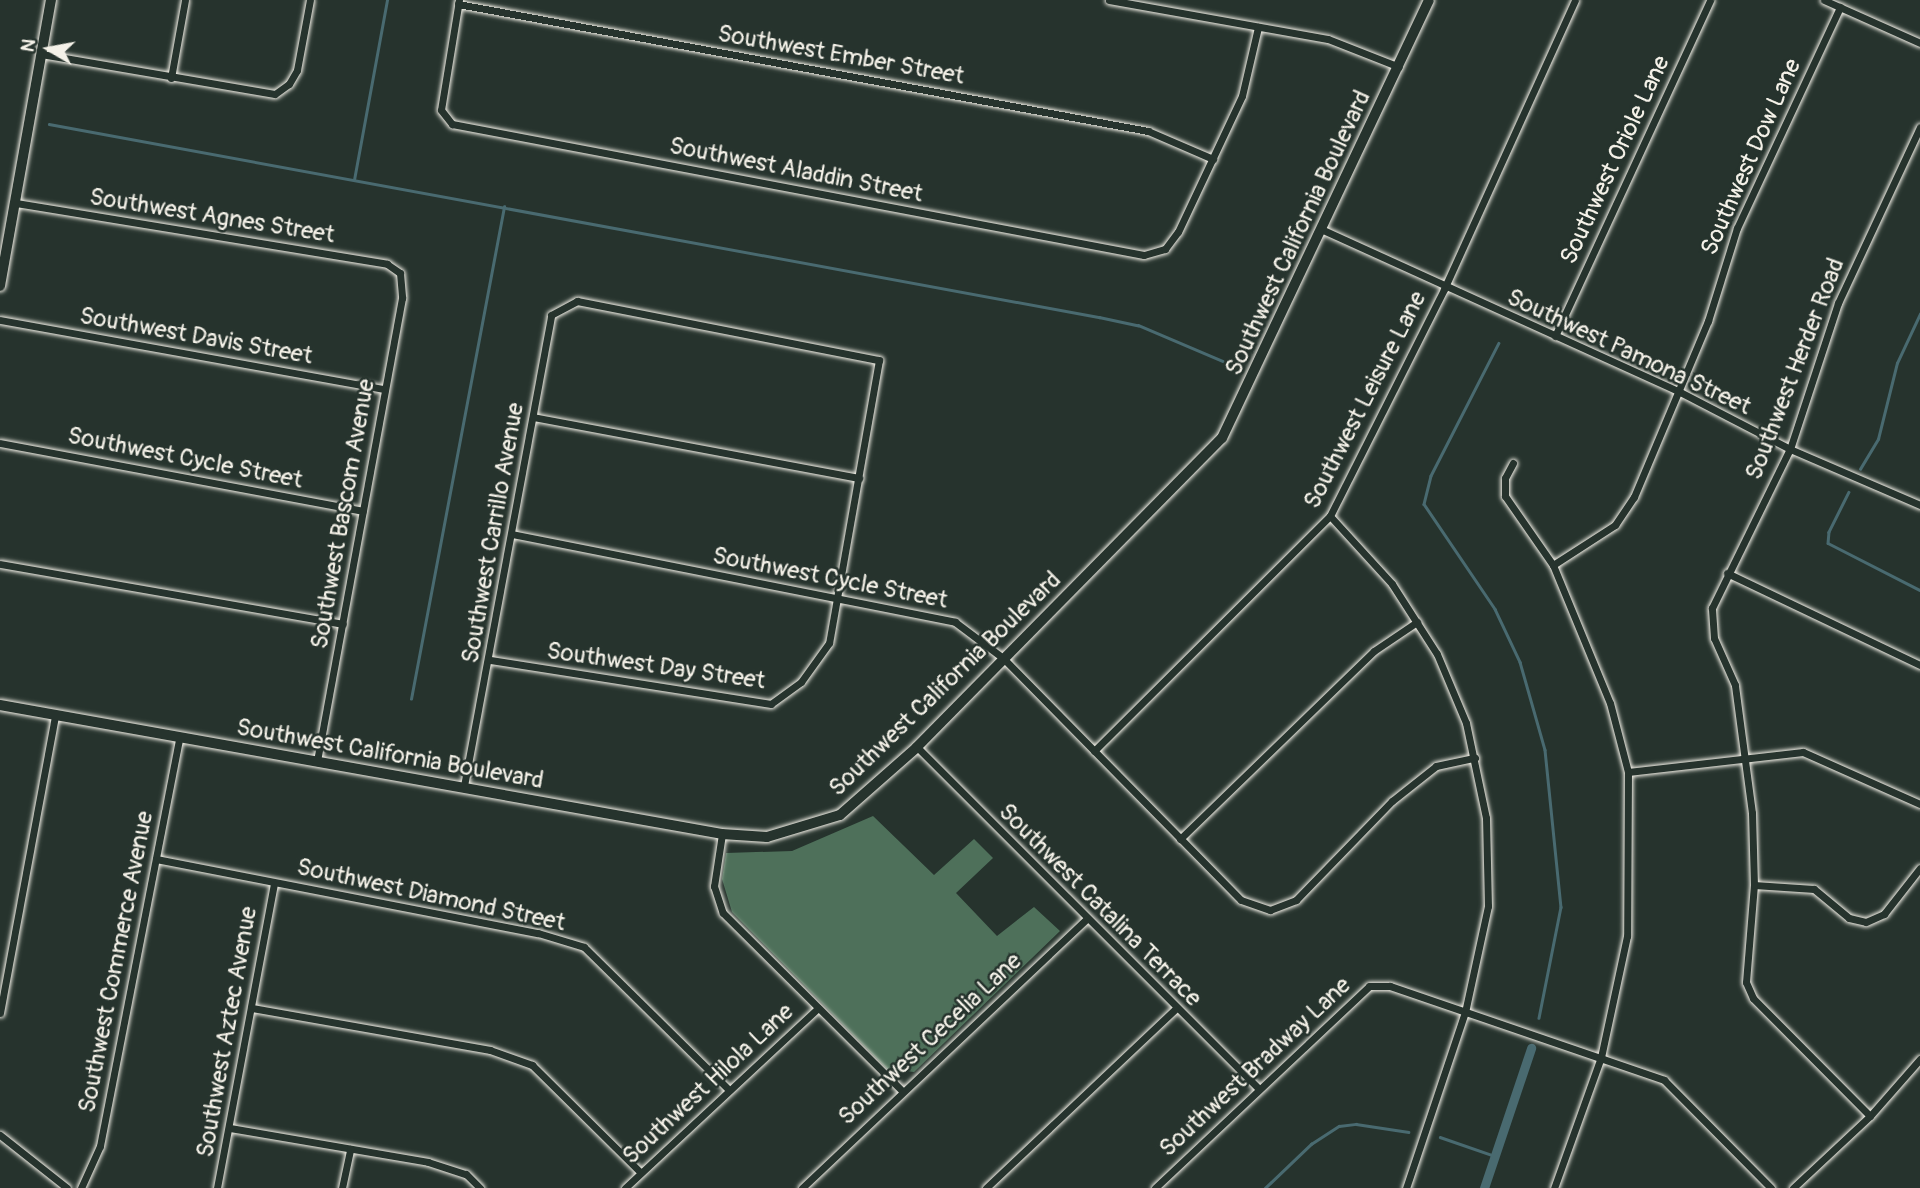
<!DOCTYPE html>
<html>
<head>
<meta charset="utf-8">
<style>
	body { margin:0 }
	#map { position:relative; width:1920px; height:1188px; overflow:hidden; background:#26332d; font-family:Pangolin,sans-serif }
	div>[style] { position:absolute }
	.green>* { inset:0; background:#4e705a }
	.stream>* { height:2.5px; margin:-1.25px; padding:0 1.25px; transform-origin:1.25px; border-radius:1.25px; background:#496a70 }
	.canal>* { height:9px; margin:-4.5px; padding:0 4.5px; transform-origin:4.5px; border-radius:4.5px; background:#496a70 }
	.roads { filter:drop-shadow(0 0 2px #f4f1e8) drop-shadow(0 0 2px #f4f1e8) }
	.street>* { height:7px; margin:-3.5px; padding:0 3.5px; transform-origin:3.5px; border-radius:3.5px; background:#26332d }
	.secondary>* { height:10px; margin:-5px; padding:0 5px; transform-origin:5px; border-radius:5px; background:#26332d }
	span { translate:-50% -50%; white-space:nowrap; text-align:center; line-height:1.15; -webkit-text-stroke:5px #26332d; paint-order:stroke }
	.street-label { font-size:24px; color:#f4f1e8 }
	.north { position:absolute; left:14px; top:14px; width:70px; height:70px; -webkit-text-stroke:5px #26332d; paint-order:stroke; rotate:280deg; font-size:19px; font-weight:700; line-height:28px; text-align:center; color:#f4f1e8 }
	.north::after { content:''; display:block; margin:auto; width:24px; height:32px; background:#f4f1e8; clip-path:polygon(50% 0,100% 100%,50% 72%,0 100%) }
</style>
</head>
<body>
<div id="map">
	<div class="green">
		<i style="clip-path:polygon(873px 816px,934px 875px,974px 839px,993px 858px,956px 893px,997px 936px,1034px 907px,1060px 931px,914px 1072px,887px 1069px,732px 912px,722px 879px,726px 853px,792px 851px)"></i>
	</div>
	<div class="stream">
		<i style="left:49px;top:124px;width:1068px;rotate:10.42deg"></i>
		<i style="left:1099px;top:317px;width:40px;rotate:12deg"></i>
		<i style="left:1138px;top:325px;width:92px;rotate:23deg"></i>
		<i style="left:354px;top:180px;width:183px;rotate:-79.6deg"></i>
		<i style="left:1499px;top:343px;width:149px;rotate:117.1deg"></i>
		<i style="left:1431px;top:476px;width:29px;rotate:104deg"></i>
		<i style="left:1424px;top:504px;width:127px;rotate:55.9deg"></i>
		<i style="left:1495px;top:609px;width:59px;rotate:64.7deg"></i>
		<i style="left:1520px;top:662px;width:91px;rotate:74.1deg"></i>
		<i style="left:1545px;top:750px;width:158px;rotate:84.2deg"></i>
		<i style="left:1561px;top:907px;width:113px;rotate:101.2deg"></i>
		<i style="left:1860px;top:469px;width:35px;rotate:-59deg"></i>
		<i style="left:1878px;top:439px;width:78px;rotate:-76deg"></i>
		<i style="left:1897px;top:363px;width:54px;rotate:-64.9deg"></i>
		<i style="left:1849px;top:492px;width:45px;rotate:116.6deg"></i>
		<i style="left:1829px;top:532px;width:11px;rotate:95deg"></i>
		<i style="left:1828px;top:543px;width:103px;rotate:27.1deg"></i>
		<i style="left:411px;top:699px;width:501px;rotate:-79.3deg"></i>
		<i style="left:1440px;top:1137px;width:58px;rotate:19.1deg"></i>
		<i style="left:1265px;top:1188px;width:64px;rotate:-43.7deg"></i>
		<i style="left:1311px;top:1144px;width:33px;rotate:-33deg"></i>
		<i style="left:1339px;top:1126px;width:17px;rotate:-7deg"></i>
		<i style="left:1356px;top:1124px;width:53px;rotate:8.7deg"></i>
	</div>
	<div class="canal">
		<i style="left:1484px;top:1188px;width:148px;rotate:-71.4deg"></i>
	</div>
	<div class="roads">
		<div class="street">
			<i style="left:459px;top:0;width:111px;rotate:99.3deg"></i>
			<i style="left:441px;top:110px;width:18px;rotate:52deg"></i>
			<i style="left:452px;top:124px;width:704px;rotate:10.72deg"></i>
			<i style="left:1144px;top:255px;width:22px;rotate:-16deg"></i>
			<i style="left:1165px;top:249px;width:21px;rotate:-53deg"></i>
			<i style="left:1178px;top:232px;width:150px;rotate:-64.8deg"></i>
			<i style="left:1242px;top:96px;width:71px;rotate:-76.9deg"></i>
			<i style="left:1109px;top:0;width:222px;rotate:10.1deg"></i>
			<i style="left:1328px;top:39px;width:76px;rotate:21.5deg"></i>
			<i style="left:1824px;top:0;width:105px;rotate:24.1deg"></i>
			<i style="left:458px;top:4px;width:702px;rotate:10.43deg"></i>
			<i style="left:1148px;top:131px;width:71px;rotate:23.3deg"></i>
			<i style="left:41px;top:54px;width:237px;rotate:9.7deg"></i>
			<i style="left:275px;top:94px;width:17px;rotate:-36deg"></i>
			<i style="left:289px;top:84px;width:16px;rotate:-60deg"></i>
			<i style="left:297px;top:70px;width:71px;rotate:-79.5deg"></i>
			<i style="left:171px;top:78px;width:79px;rotate:-79.8deg"></i>
			<i style="left:16px;top:203px;width:376px;rotate:9.3deg"></i>
			<i style="left:387px;top:264px;width:16px;rotate:35deg"></i>
			<i style="left:400px;top:273px;width:25px;rotate:85deg"></i>
			<i style="left:402px;top:298px;width:472px;rotate:100.4deg"></i>
			<i style="left:1323px;top:230px;width:392px;rotate:24.4deg"></i>
			<i style="left:1680px;top:392px;width:124px;rotate:27.4deg"></i>
			<i style="left:1790px;top:449px;width:142px;rotate:23.3deg"></i>
			<i style="left:0;top:320px;width:391px;rotate:10.2deg"></i>
			<i style="left:1555px;top:336px;width:370px;rotate:-65.2deg"></i>
			<i style="left:533px;top:417px;width:332px;rotate:10.6deg"></i>
			<i style="left:0;top:443px;width:369px;rotate:10.6deg"></i>
			<i style="left:1513px;top:463px;width:17px;rotate:118deg"></i>
			<i style="left:1505px;top:478px;width:18px;rotate:90deg"></i>
			<i style="left:1505px;top:496px;width:84px;rotate:55.2deg"></i>
			<i style="left:1553px;top:565px;width:149px;rotate:67.6deg"></i>
			<i style="left:1610px;top:703px;width:71px;rotate:75.4deg"></i>
			<i style="left:1628px;top:772px;width:164px;rotate:90.3deg"></i>
			<i style="left:1627px;top:936px;width:124px;rotate:102.1deg"></i>
			<i style="left:1601px;top:1057px;width:139px;rotate:109.7deg"></i>
			<i style="left:1330px;top:516px;width:92px;rotate:47.6deg"></i>
			<i style="left:1392px;top:584px;width:83px;rotate:57.3deg"></i>
			<i style="left:1437px;top:654px;width:75px;rotate:67.2deg"></i>
			<i style="left:1466px;top:723px;width:97px;rotate:78.1deg"></i>
			<i style="left:1486px;top:818px;width:88px;rotate:88.7deg"></i>
			<i style="left:1488px;top:906px;width:108px;rotate:102.2deg"></i>
			<i style="left:1465px;top:1012px;width:186px;rotate:108.5deg"></i>
			<i style="left:512px;top:534px;width:452px;rotate:11.2deg"></i>
			<i style="left:955px;top:622px;width:60px;rotate:36.9deg"></i>
			<i style="left:1003px;top:658px;width:339px;rotate:45.5deg"></i>
			<i style="left:1241px;top:900px;width:31px;rotate:19deg"></i>
			<i style="left:1270px;top:910px;width:28px;rotate:-21deg"></i>
			<i style="left:1296px;top:900px;width:138px;rotate:-45.9deg"></i>
			<i style="left:1392px;top:801px;width:56px;rotate:-38.5deg"></i>
			<i style="left:1436px;top:766px;width:40px;rotate:-12deg"></i>
			<i style="left:0;top:564px;width:348px;rotate:9.9deg"></i>
			<i style="left:1553px;top:565px;width:74px;rotate:-32.8deg"></i>
			<i style="left:1615px;top:525px;width:34px;rotate:-56deg"></i>
			<i style="left:1634px;top:497px;width:191px;rotate:-67.2deg"></i>
			<i style="left:1708px;top:321px;width:97px;rotate:-72.7deg"></i>
			<i style="left:1737px;top:228px;width:244px;rotate:-65deg"></i>
			<i style="left:1727px;top:573px;width:214px;rotate:25.5deg"></i>
			<i style="left:917px;top:747px;width:482px;rotate:45deg"></i>
			<i style="left:1094px;top:751px;width:333px;rotate:-44.9deg"></i>
			<i style="left:1330px;top:516px;width:254px;rotate:-63.3deg"></i>
			<i style="left:1444px;top:289px;width:317px;rotate:-65.6deg"></i>
			<i style="left:1628px;top:772px;width:176px;rotate:-6.5deg"></i>
			<i style="left:1803px;top:752px;width:128px;rotate:24deg"></i>
			<i style="left:464px;top:786px;width:479px;rotate:-79.5deg"></i>
			<i style="left:551px;top:315px;width:30px;rotate:-28deg"></i>
			<i style="left:577px;top:301px;width:308px;rotate:11.1deg"></i>
			<i style="left:879px;top:360px;width:287px;rotate:100deg"></i>
			<i style="left:829px;top:643px;width:48px;rotate:125.7deg"></i>
			<i style="left:801px;top:682px;width:37px;rotate:144deg"></i>
			<i style="left:771px;top:704px;width:284px;rotate:-171.1deg"></i>
			<i style="left:722px;top:834px;width:53px;rotate:98.7deg"></i>
			<i style="left:714px;top:886px;width:28px;rotate:72deg"></i>
			<i style="left:723px;top:913px;width:252px;rotate:44.8deg"></i>
			<i style="left:1180px;top:839px;width:270px;rotate:-44.1deg"></i>
			<i style="left:1374px;top:651px;width:52px;rotate:-34deg"></i>
			<i style="left:156px;top:859px;width:389px;rotate:11deg"></i>
			<i style="left:538px;top:933px;width:48px;rotate:16.9deg"></i>
			<i style="left:584px;top:947px;width:201px;rotate:44.6deg"></i>
			<i style="left:1754px;top:885px;width:60px;rotate:3.8deg"></i>
			<i style="left:1814px;top:889px;width:45px;rotate:39.6deg"></i>
			<i style="left:1849px;top:918px;width:17px;rotate:13deg"></i>
			<i style="left:1866px;top:922px;width:20px;rotate:-24deg"></i>
			<i style="left:1884px;top:914px;width:58px;rotate:-52deg"></i>
			<i style="left:252px;top:1008px;width:242px;rotate:10deg"></i>
			<i style="left:490px;top:1050px;width:45px;rotate:19.7deg"></i>
			<i style="left:532px;top:1065px;width:153px;rotate:44.7deg"></i>
			<i style="left:0;top:1013px;width:303px;rotate:-79.5deg"></i>
			<i style="left:1870px;top:1116px;width:166px;rotate:-134.8deg"></i>
			<i style="left:1753px;top:998px;width:17px;rotate:-114deg"></i>
			<i style="left:1746px;top:982px;width:97px;rotate:-85.3deg"></i>
			<i style="left:1754px;top:885px;width:72px;rotate:-91.6deg"></i>
			<i style="left:1752px;top:813px;width:129px;rotate:-97.6deg"></i>
			<i style="left:1735px;top:685px;width:51px;rotate:-114.1deg"></i>
			<i style="left:1714px;top:638px;width:30px;rotate:-94deg"></i>
			<i style="left:1712px;top:608px;width:177px;rotate:-63.9deg"></i>
			<i style="left:1790px;top:449px;width:154px;rotate:-71.8deg"></i>
			<i style="left:1838px;top:303px;width:194px;rotate:-65deg"></i>
			<i style="left:230px;top:1128px;width:201px;rotate:9.7deg"></i>
			<i style="left:428px;top:1162px;width:40px;rotate:18deg"></i>
			<i style="left:466px;top:1174px;width:20px;rotate:45deg"></i>
			<i style="left:0;top:1135px;width:85px;rotate:38.3deg"></i>
			<i style="left:81px;top:1188px;width:46px;rotate:-65.7deg"></i>
			<i style="left:100px;top:1146px;width:414px;rotate:-79deg"></i>
			<i style="left:217px;top:1188px;width:310px;rotate:-79.4deg"></i>
			<i style="left:342px;top:1188px;width:40px;rotate:-78deg"></i>
			<i style="left:625px;top:1188px;width:264px;rotate:-43deg"></i>
			<i style="left:802px;top:1188px;width:391px;rotate:-43.4deg"></i>
			<i style="left:986px;top:1188px;width:260px;rotate:-43.4deg"></i>
			<i style="left:1155px;top:1188px;width:294px;rotate:-43.3deg"></i>
			<i style="left:1369px;top:986px;width:21px"></i>
			<i style="left:1390px;top:986px;width:290px;rotate:18.9deg"></i>
			<i style="left:1664px;top:1080px;width:152px;rotate:45.3deg"></i>
			<i style="left:1793px;top:1188px;width:105px;rotate:-43.1deg"></i>
			<i style="left:1870px;top:1116px;width:76px;rotate:-48.7deg"></i>
		</div>
		<div class="secondary">
			<i style="left:0;top:286px;width:291px;rotate:-79.9deg"></i>
			<i style="left:0;top:705px;width:733px;rotate:10.13deg"></i>
			<i style="left:722px;top:834px;width:45px;rotate:3.8deg"></i>
			<i style="left:767px;top:837px;width:76px;rotate:-16.8deg"></i>
			<i style="left:840px;top:815px;width:103px;rotate:-41.4deg"></i>
			<i style="left:917px;top:747px;width:434px;rotate:-45.4deg"></i>
			<i style="left:1222px;top:438px;width:484px;rotate:-64.7deg"></i>
		</div>
	</div>
	<div class="street-label">
		<span style="left:841px;top:55px;rotate:10deg">Southwest Ember Street</span>
		<span style="left:1751px;top:157px;rotate:-66deg">Southwest Dow Lane</span>
		<span style="left:1615px;top:160px;rotate:-65deg">Southwest Oriole Lane</span>
		<span style="left:796px;top:170px;rotate:11deg">Southwest Aladdin Street</span>
		<span style="left:212px;top:216px;rotate:9deg">Southwest Agnes Street</span>
		<span style="left:1298px;top:233px;rotate:-65deg">Southwest California Boulevard</span>
		<span style="left:196px;top:336px;rotate:10deg">Southwest Davis Street</span>
		<span style="left:1629px;top:352px;rotate:25deg">Southwest Pamona Street</span>
		<span style="left:1795px;top:369px;rotate:-69deg">Southwest Herder Road</span>
		<span style="left:1365px;top:400px;rotate:-63deg">Southwest Leisure Lane</span>
		<span style="left:185px;top:458px;rotate:11deg">Southwest Cycle Street</span>
		<span style="left:343px;top:514px;rotate:-80deg">Southwest Bascom Avenue</span>
		<span style="left:493px;top:533px;rotate:-80deg">Southwest Carrillo Avenue</span>
		<span style="left:830px;top:578px;rotate:11deg">Southwest Cycle Street</span>
		<span style="left:656px;top:666px;rotate:8deg">Southwest Day Street</span>
		<span style="left:945px;top:684px;rotate:-44deg">Southwest California Boulevard</span>
		<span style="left:390px;top:754px;rotate:10deg">Southwest California Boulevard</span>
		<span style="left:431px;top:895px;rotate:12deg">Southwest Diamond Street</span>
		<span style="left:1100px;top:905px;rotate:45deg">Southwest Catalina Terrace</span>
		<span style="left:116px;top:962px;rotate:-79deg">Southwest Commerce Avenue</span>
		<span style="left:227px;top:1032px;rotate:-80deg">Southwest Aztec Avenue</span>
		<span style="left:930px;top:1039px;rotate:-43deg">Southwest Cecelia Lane</span>
		<span style="left:1255px;top:1067px;rotate:-43deg">Southwest Bradway Lane</span>
		<span style="left:708px;top:1084px;rotate:-43deg">Southwest Hilola Lane</span>
	</div>
	<div class="north">N</div>
</div>
</body>
</html>
